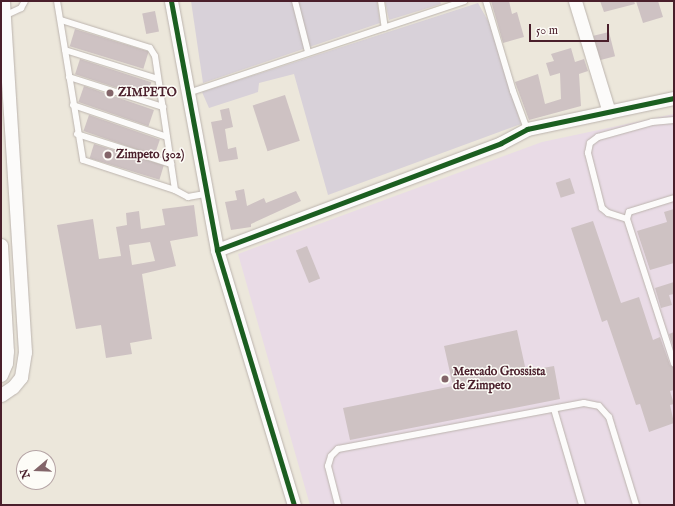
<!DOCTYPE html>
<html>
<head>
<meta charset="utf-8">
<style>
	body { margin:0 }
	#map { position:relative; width:675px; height:506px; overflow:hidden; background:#ece7db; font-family:"IM FELL English",serif }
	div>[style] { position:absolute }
	.built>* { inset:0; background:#e9dbe6 }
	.industrial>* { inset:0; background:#d8d1d9 }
	.building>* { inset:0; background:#cec2c3; transform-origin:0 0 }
	.roads { filter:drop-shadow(0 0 1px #bcb4ae) drop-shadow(0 0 1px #bcb4ae) }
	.lane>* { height:6px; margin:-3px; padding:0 3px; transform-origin:3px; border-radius:3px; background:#fcfbfa }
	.street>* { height:13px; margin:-6.5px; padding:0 6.5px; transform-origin:6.5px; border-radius:6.5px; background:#fcfbfa }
	.cycleway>* { height:5px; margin:-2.5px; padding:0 2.5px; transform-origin:2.5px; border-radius:2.5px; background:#1b5e20 }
	.dots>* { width:11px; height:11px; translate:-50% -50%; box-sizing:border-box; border:2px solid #fdfcf7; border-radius:50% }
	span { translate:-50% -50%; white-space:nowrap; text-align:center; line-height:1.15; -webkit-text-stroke:3px #fdfcf7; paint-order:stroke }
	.poi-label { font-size:12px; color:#4a1f2b; font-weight:700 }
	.left { translate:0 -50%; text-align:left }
	.frame { position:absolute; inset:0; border:2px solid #4a1f2b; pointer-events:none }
	.north { position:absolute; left:16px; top:450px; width:40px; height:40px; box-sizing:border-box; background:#fdfcf7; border:1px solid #b5a4a5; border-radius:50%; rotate:251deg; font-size:11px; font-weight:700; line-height:16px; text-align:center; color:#4a1f2b }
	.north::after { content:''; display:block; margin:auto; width:14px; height:18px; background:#836569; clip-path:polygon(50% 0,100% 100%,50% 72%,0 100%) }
	.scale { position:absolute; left:529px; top:24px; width:80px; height:18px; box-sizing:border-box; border:2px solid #4a1f2b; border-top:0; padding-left:5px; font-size:12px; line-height:14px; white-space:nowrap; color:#4a1f2b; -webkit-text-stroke:3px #fdfcf7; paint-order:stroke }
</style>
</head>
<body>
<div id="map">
	<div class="built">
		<i style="clip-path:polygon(674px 114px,674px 505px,310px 505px,238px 254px,542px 142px)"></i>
	</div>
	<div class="industrial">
		<i style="clip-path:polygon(191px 1px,377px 1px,380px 23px,203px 83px)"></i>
		<i style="clip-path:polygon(385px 1px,440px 1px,441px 4px,389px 20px)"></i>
		<i style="clip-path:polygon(478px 3px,491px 26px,521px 124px,328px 195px,294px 74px,259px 83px,258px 92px,209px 108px,202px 92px)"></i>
	</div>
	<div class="building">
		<i style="clip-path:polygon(491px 1px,509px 1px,512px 14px,517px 12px,524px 37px,503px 43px)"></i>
		<i style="clip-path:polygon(600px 1px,634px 1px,635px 4px,604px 12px)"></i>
		<i style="clip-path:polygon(636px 1px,658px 1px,663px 17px,643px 23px)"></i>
		<i style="left:155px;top:11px;width:21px;height:13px;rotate:79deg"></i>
		<i style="left:75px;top:29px;width:77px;height:18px;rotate:17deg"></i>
		<i style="left:609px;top:32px;width:25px;height:16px;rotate:76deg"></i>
		<i style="clip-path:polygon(571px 48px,575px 62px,584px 59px,588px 71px,579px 74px,581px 106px,529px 120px,515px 82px,538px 74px,545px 104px,561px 99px,560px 73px,550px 76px,546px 63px,554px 61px,551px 54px)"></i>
		<i style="left:80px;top:59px;width:75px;height:16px;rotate:18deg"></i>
		<i style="left:84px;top:86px;width:74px;height:17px;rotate:19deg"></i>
		<i style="left:285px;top:95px;width:48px;height:34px;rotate:72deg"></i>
		<i style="clip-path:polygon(229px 108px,233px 127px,225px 129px,228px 149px,236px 147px,238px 159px,219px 162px,211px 122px,222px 120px,220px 110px)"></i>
		<i style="left:89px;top:115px;width:75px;height:17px;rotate:19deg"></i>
		<i style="left:94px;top:144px;width:73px;height:15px;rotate:17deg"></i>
		<i style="left:570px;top:178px;width:16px;height:15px;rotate:72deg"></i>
		<i style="clip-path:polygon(244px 189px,247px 206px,264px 198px,266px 203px,296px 191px,301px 201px,251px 224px,251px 227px,231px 230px,225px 202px,237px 200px,235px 191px)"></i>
		<i style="clip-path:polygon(evenodd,194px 205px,198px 236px,170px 241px,176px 266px,142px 274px,152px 339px,130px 343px,132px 354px,106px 358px,101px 325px,76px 329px,57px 225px,93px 219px,99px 259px,121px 256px,116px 227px,127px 225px,126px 213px,139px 211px,141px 229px,165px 225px,162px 209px,194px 205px,150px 242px,155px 261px,132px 265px,129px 245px,150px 242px)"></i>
		<i style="clip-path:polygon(674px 209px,674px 263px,650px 270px,637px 231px,667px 222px,664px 212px)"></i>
		<i style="clip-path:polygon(593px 221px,621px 303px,639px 297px,653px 340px,660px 337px,670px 365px,674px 368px,674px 390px,670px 391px,674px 404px,670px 405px,674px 423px,649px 432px,640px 404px,636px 405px,607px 320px,602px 322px,571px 228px)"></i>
		<i style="left:307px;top:246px;width:35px;height:12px;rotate:68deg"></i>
		<i style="clip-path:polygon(674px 282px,674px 294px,669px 295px,672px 305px,661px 308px,655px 288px)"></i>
		<i style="clip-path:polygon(517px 330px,526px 371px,554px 366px,560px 399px,350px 440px,343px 408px,453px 386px,444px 346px)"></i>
		<i style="clip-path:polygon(674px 332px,674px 349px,669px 334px)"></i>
	</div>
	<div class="roads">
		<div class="lane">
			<i style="left:57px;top:1px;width:161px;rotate:80.7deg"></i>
			<i style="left:83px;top:160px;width:97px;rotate:18.1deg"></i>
			<i style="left:175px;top:190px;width:15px;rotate:28deg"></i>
			<i style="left:188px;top:197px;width:17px;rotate:-10deg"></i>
			<i style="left:295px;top:1px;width:53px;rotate:75.7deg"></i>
			<i style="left:381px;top:1px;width:27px;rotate:82deg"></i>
			<i style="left:486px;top:1px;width:94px;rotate:73.3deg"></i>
			<i style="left:513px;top:91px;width:40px;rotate:69.8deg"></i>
			<i style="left:4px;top:16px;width:19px;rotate:-25deg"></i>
			<i style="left:21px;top:8px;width:8px;rotate:-60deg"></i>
			<i style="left:61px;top:20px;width:93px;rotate:17.5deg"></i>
			<i style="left:150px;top:48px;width:9px;rotate:58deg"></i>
			<i style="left:155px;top:56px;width:135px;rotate:81.5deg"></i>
			<i style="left:65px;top:50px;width:97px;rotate:17.3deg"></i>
			<i style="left:69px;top:77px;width:99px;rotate:17.7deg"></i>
			<i style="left:188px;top:93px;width:291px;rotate:-18.4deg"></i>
			<i style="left:73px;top:105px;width:99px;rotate:18.8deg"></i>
			<i style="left:77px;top:134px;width:99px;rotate:17.7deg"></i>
			<i style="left:674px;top:198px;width:47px;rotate:162.7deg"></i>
			<i style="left:629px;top:212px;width:7px;rotate:106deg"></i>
			<i style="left:627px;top:219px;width:152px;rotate:72deg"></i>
			<i style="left:627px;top:219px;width:20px;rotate:-162deg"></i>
			<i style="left:608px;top:213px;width:8px;rotate:-140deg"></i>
			<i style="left:602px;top:208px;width:57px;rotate:-104.3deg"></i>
			<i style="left:588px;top:153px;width:10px;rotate:-79deg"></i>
			<i style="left:590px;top:143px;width:10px;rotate:-37deg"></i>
			<i style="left:598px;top:137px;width:56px;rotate:-15.5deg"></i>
			<i style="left:652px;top:122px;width:22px;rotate:-5deg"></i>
			<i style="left:554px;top:409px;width:100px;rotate:73.7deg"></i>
			<i style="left:338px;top:505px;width:40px;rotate:-104.4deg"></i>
			<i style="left:328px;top:466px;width:10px;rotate:-73deg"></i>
			<i style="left:331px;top:456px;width:10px;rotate:-45deg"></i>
			<i style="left:338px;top:449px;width:250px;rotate:-10.6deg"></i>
			<i style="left:584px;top:403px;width:15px;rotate:11deg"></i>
			<i style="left:599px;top:406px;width:15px;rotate:48deg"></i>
			<i style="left:609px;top:417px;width:92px;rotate:72.9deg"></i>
		</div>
		<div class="street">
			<i style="left:171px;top:1px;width:253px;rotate:79.5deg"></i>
			<i style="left:217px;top:250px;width:266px;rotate:73.2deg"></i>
			<i style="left:575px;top:1px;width:116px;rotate:73deg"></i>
			<i style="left:1px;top:245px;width:106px;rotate:86.8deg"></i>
			<i style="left:7px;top:351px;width:12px;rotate:95deg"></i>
			<i style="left:6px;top:363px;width:13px;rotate:113deg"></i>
			<i style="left:217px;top:250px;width:303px;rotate:-20.6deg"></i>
			<i style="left:501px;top:143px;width:30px;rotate:-28deg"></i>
			<i style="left:527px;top:129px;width:150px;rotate:-11.9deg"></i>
			<i style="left:1px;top:395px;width:14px;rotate:-34deg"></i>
			<i style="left:13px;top:387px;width:13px;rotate:-51deg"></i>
			<i style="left:21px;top:377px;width:25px;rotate:-81deg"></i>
			<i style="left:25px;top:352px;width:352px;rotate:-93.6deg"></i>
		</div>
	</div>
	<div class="cycleway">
		<i style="left:171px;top:1px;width:253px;rotate:79.5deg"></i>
		<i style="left:217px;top:250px;width:266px;rotate:73.2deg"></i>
		<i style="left:217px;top:250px;width:303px;rotate:-20.6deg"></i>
		<i style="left:501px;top:143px;width:30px;rotate:-28deg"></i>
		<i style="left:527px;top:129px;width:150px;rotate:-11.9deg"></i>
	</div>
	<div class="dots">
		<i style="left:110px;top:93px;background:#836569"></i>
		<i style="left:108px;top:155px;background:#836569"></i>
		<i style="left:445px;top:379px;background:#836569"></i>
	</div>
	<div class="poi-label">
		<span class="left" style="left:118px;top:93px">ZIMPETO</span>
		<span class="left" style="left:116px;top:155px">Zimpeto (302)</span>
		<span class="left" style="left:453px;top:379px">Mercado Grossista<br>de Zimpeto</span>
	</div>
	<div class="frame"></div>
	<div class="north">N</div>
	<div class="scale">50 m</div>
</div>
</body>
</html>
